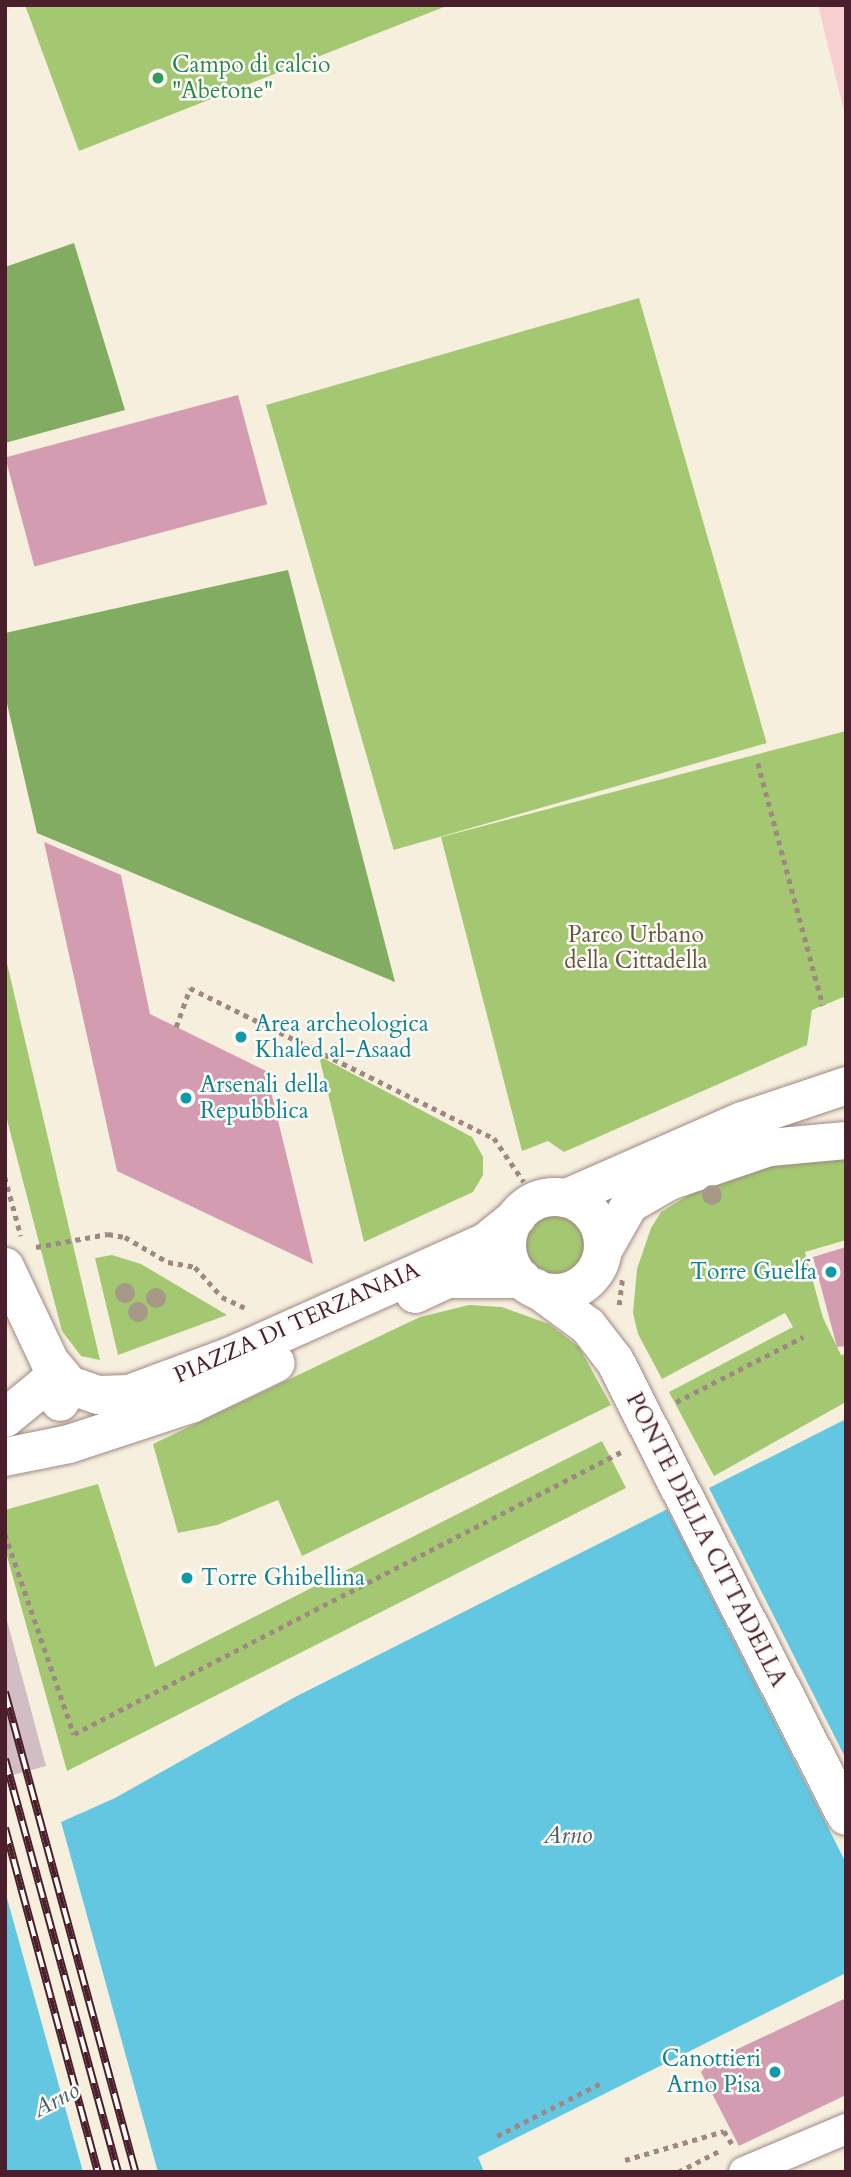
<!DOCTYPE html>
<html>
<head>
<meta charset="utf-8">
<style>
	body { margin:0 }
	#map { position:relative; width:851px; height:2177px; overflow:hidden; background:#f6efde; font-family:Cardo,serif }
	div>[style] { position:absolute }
	.built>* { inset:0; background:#f7cfd0 }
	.industrial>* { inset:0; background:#d2bdc5 }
	.green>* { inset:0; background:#a4c871; transform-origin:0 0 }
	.round { border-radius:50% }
	.forest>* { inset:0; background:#83ac63 }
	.water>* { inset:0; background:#63c7e1 }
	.pier>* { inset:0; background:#f6efde }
	.building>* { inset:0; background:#d49cb0; transform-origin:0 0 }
	.path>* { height:4.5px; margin-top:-2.25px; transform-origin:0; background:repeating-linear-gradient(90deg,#a08784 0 5px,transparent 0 10px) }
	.roads { filter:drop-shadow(0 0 2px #a08784) drop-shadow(0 0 2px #a08784) }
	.minor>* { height:30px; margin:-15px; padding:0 15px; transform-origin:15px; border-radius:15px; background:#fff }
	.tertiary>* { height:37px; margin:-18.5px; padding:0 18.5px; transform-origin:18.5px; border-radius:18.5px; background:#fff }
	.secondary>* { height:38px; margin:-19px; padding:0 19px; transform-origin:19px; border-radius:19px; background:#fff }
	.secondary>.ring { margin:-19px; padding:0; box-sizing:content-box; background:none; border:38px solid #fff; border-radius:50% }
	.rail>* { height:8px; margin-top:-4px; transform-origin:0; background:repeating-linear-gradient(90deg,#fdfcf7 0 16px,#4a1f2b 0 32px); box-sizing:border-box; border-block:2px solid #4a1f2b }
	.trees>* { width:20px; height:20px; margin:-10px; border-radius:50%; background:#a69987 }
	.dots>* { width:19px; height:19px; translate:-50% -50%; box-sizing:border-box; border:4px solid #fdfcf7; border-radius:50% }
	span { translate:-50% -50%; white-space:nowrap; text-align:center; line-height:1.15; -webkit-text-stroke:5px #fdfcf7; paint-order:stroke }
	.leisure-label { font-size:23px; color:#27864d }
	.left { translate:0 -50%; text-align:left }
	.park-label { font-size:23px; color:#655240 }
	.culture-label { font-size:23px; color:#0d838f }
	.right { translate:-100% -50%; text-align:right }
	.street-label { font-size:23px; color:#4a1f2b }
	.water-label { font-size:24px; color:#535a6b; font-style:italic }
	.frame { position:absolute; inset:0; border:7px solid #4a1f2b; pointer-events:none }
</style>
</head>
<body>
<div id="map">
	<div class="built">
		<i style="clip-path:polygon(818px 5px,846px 5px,846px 119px)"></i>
	</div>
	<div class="industrial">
		<i style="clip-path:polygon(5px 1613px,46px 1766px,5px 1777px)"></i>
	</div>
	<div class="green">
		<i style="clip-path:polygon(25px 5px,449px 5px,79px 151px)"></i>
		<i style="left:639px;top:298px;width:463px;height:388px;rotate:74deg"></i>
		<i style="clip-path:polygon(846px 731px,846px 996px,812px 1010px,807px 1045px,564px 1152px,548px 1141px,522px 1151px,441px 837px)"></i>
		<i style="clip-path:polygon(5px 955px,100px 1360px,81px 1356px,62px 1331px,5px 1112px)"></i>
		<i style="clip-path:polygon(319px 1056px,472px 1137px,483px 1157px,483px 1175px,473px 1192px,364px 1242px)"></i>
		<i style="clip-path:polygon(846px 1158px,846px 1240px,805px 1252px,823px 1318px,841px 1355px,846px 1354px,846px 1402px,714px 1476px,669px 1392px,793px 1327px,785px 1313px,662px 1379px,638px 1334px,633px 1313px,637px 1269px,651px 1228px,661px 1212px,705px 1185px,767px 1167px)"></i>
		<i class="round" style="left:519px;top:1208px;width:74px;height:74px"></i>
		<i style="clip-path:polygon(112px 1255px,141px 1264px,227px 1315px,118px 1355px,95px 1258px)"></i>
		<i style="clip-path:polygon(469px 1305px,502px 1307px,549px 1324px,579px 1347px,611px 1405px,302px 1556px,278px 1500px,217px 1525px,178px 1533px,153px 1444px,420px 1317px)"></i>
		<i style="clip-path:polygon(602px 1441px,626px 1488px,67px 1771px,5px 1549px,5px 1510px,98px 1484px,155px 1667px)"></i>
	</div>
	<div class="forest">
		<i style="clip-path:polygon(74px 243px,125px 410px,5px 443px,5px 267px)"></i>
		<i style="clip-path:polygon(288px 570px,395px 982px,37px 833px,5px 695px,5px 633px)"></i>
	</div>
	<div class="water">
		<i style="clip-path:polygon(846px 1419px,846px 1973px,478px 2157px,484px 2172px,5px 2172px,5px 1847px,115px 1798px,295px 1697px)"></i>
	</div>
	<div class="pier">
		<i style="clip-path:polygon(708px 1486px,846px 1759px,846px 1863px,666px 1507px)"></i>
		<i style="clip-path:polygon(60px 1818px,158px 2172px,83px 2172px,5px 1891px,5px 1843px)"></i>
	</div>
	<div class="building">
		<i style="left:238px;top:395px;width:113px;height:241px;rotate:75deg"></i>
		<i style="clip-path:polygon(44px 842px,121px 875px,150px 1014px,266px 1071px,313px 1264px,117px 1171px)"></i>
		<i style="clip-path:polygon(846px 1247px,846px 1346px,837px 1347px,813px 1257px)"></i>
		<i style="clip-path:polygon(846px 1998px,846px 2095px,739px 2146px,701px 2072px,710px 2062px)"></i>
	</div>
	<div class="path">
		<i style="left:758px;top:763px;width:251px;rotate:75deg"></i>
		<i style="left:176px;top:1027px;width:41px;rotate:-70.3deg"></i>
		<i style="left:190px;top:988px;width:339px;rotate:26.3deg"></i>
		<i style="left:494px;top:1138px;width:53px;rotate:55.7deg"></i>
		<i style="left:5px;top:1177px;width:61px;rotate:74.8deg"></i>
		<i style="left:36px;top:1247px;width:73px;rotate:-10.2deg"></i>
		<i style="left:108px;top:1234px;width:17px;rotate:10deg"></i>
		<i style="left:125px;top:1237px;width:50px;rotate:30.2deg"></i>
		<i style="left:168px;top:1262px;width:27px;rotate:10deg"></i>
		<i style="left:195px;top:1267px;width:40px;rotate:48deg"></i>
		<i style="left:222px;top:1297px;width:26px;rotate:25deg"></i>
		<i style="left:619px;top:1305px;width:26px;rotate:-83deg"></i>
		<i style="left:676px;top:1402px;width:143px;rotate:-27.1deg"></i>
		<i style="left:5px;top:1534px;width:212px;rotate:71deg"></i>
		<i style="left:74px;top:1734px;width:618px;rotate:-27.27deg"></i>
		<i style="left:497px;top:2136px;width:119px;rotate:-27deg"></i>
		<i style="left:625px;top:2160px;width:103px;rotate:-16.3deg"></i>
		<i style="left:724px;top:2131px;width:15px;rotate:58deg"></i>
		<i style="left:440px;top:2172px;width:2px;rotate:-27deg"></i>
		<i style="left:678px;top:2172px;width:48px;rotate:-27.1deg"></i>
	</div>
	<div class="roads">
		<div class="minor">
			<i style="left:744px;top:2172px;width:111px;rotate:-22.9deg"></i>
		</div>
		<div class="tertiary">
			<i style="left:564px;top:1198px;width:194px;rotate:-23.7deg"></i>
			<i style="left:742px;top:1120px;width:110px;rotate:-18.6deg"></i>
			<i style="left:603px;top:1250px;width:53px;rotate:-60.5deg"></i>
			<i style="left:629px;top:1204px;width:46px;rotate:-29.9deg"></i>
			<i style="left:669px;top:1181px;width:106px;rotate:-18.8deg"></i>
			<i style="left:769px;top:1147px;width:77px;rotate:-5.2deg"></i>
		</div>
		<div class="secondary">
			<i class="ring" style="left:507px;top:1197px;width:58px;height:58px"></i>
			<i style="left:5px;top:1267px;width:105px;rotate:64.7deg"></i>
			<i style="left:50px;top:1362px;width:30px;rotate:50deg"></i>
			<i style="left:69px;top:1385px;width:19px;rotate:118deg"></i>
			<i style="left:536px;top:1288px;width:64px;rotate:36.2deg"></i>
			<i style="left:588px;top:1326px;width:44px;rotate:52.4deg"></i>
			<i style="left:615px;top:1361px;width:510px;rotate:63.08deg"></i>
			<i style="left:415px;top:1294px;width:35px;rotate:-25deg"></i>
			<i style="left:447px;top:1279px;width:75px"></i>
			<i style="left:5px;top:1418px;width:50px;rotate:-39.4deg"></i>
			<i style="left:44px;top:1386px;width:25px;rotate:-2deg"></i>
			<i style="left:69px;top:1385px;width:31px;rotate:19deg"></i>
			<i style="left:98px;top:1395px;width:31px;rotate:-2deg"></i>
			<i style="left:129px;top:1394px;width:109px;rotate:-20.4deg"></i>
			<i style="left:231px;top:1356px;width:279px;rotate:-24.1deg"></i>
			<i style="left:486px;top:1242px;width:40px;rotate:-39deg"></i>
			<i style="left:5px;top:1457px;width:65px;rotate:-11.5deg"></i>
			<i style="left:69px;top:1444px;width:128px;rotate:-18.2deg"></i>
			<i style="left:191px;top:1404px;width:94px;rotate:-25.8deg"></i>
		</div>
	</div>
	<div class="rail">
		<i style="left:5px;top:1692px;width:497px;rotate:74.8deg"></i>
		<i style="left:5px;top:1759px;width:428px;rotate:74.7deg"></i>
		<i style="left:5px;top:1828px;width:356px;rotate:74.9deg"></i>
	</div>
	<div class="trees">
		<i style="left:712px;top:1195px"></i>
		<i style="left:125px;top:1293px"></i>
		<i style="left:156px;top:1298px"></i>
		<i style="left:138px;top:1312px"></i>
	</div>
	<div class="dots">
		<i style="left:158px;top:78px;background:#2e9e5b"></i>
		<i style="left:241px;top:1037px;background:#0f9aa8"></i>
		<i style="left:186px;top:1098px;background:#0f9aa8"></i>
		<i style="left:831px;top:1272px;background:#0f9aa8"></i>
		<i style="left:187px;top:1578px;background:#0f9aa8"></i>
		<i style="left:775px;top:2072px;background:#0f9aa8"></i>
	</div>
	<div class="leisure-label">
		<span class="left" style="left:172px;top:78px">Campo di calcio<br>"Abetone"</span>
	</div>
	<div class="park-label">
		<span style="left:636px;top:948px">Parco Urbano<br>della Cittadella</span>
	</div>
	<div class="culture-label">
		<span class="left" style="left:255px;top:1037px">Area archeologica<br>Khaled al-Asaad</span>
		<span class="left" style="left:200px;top:1098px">Arsenali della<br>Repubblica</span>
		<span class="right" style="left:817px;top:1272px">Torre Guelfa</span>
		<span class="left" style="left:201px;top:1578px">Torre Ghibellina</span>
		<span class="right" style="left:761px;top:2072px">Canottieri<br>Arno Pisa</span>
	</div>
	<div class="street-label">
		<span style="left:297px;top:1323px;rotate:-24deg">PIAZZA DI TERZANAIA</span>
		<span style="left:706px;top:1540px;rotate:63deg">PONTE DELLA CITTADELLA</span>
	</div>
	<div class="water-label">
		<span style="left:568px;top:1836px">Arno</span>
		<span style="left:56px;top:2100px;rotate:-28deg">Arno</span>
	</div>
	<div class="frame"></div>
</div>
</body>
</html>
